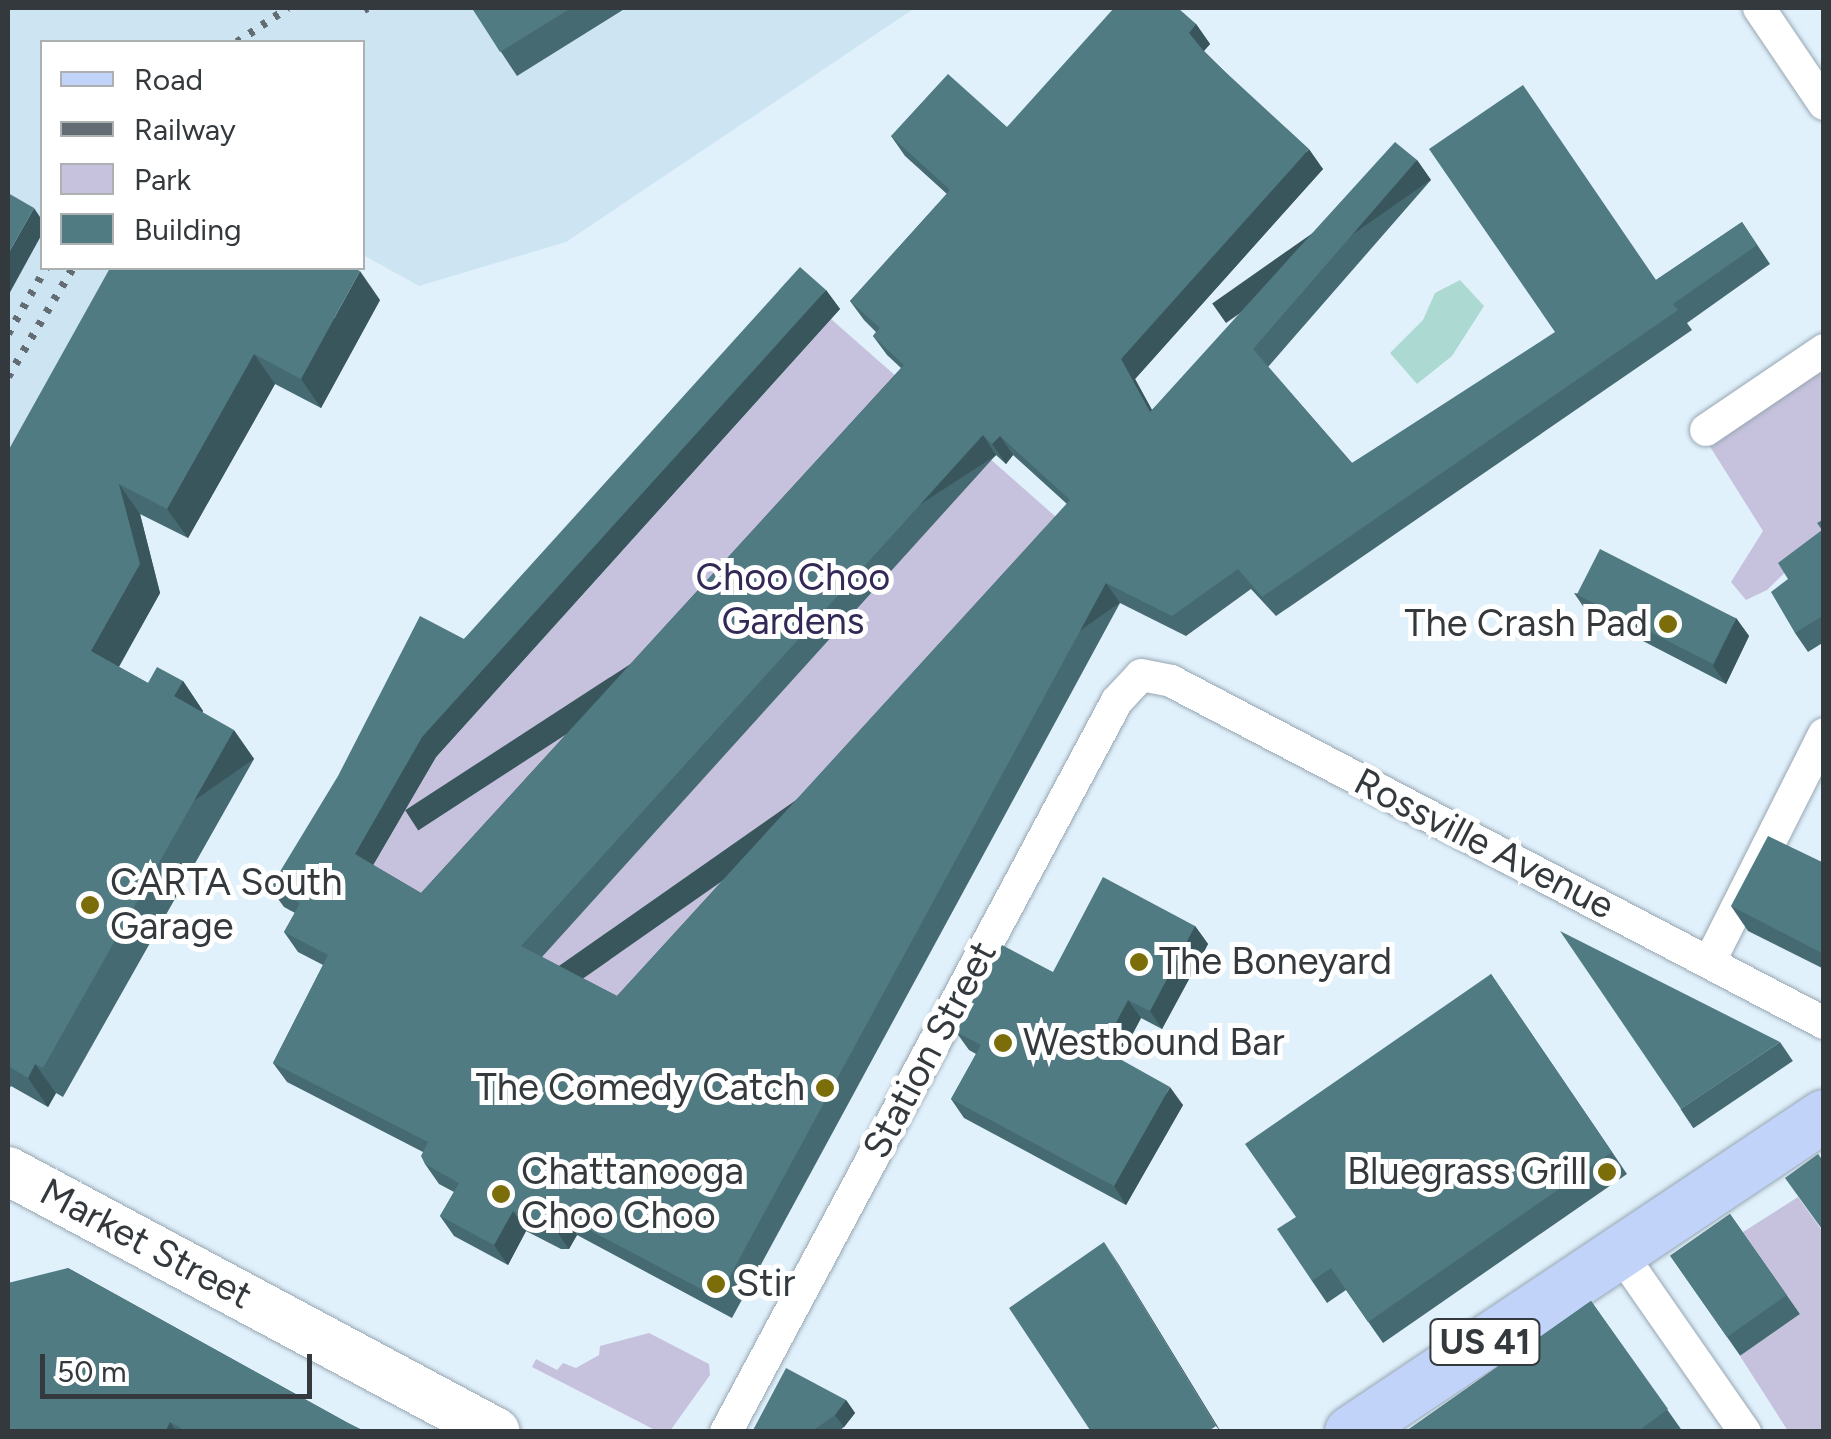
<!DOCTYPE html>
<html>
<head>
<meta charset="utf-8">
<style>
	body { margin:0 }
	#map { position:relative; width:1831px; height:1439px; overflow:hidden; background:#e0f1fc; font-family:Figtree,sans-serif }
	div>[style] { position:absolute }
	.built>* { inset:0; background:#cde4f3 }
	.green>* { inset:0; background:#c6c2dd }
	.water>* { inset:0; background:#acd9d1 }
	.roads { filter:drop-shadow(0 0 2px #97a6b1) drop-shadow(0 0 2px #97a6b1) }
	.minor>* { height:32px; margin:-16px; padding:0 16px; transform-origin:16px; border-radius:16px; background:#fff }
	.secondary>* { height:48px; margin:-24px; padding:0 24px; transform-origin:24px; border-radius:24px; background:#fff }
	.primary>* { height:52px; margin:-26px; padding:0 26px; transform-origin:26px; border-radius:26px; background:#c1d3f8 }
	.rail>* { height:8px; margin-top:-4px; transform-origin:0; background:repeating-linear-gradient(90deg,#636c72 0 5px,transparent 0 15px) }
	.wall>* { inset:0; background:#466a71; transform-origin:0 0 }
	.shaded-wall>* { inset:0; background:#39565c; transform-origin:0 0 }
	.building>* { inset:0; background:#517b83; transform-origin:0 0 }
	.dots>* { width:28px; height:28px; translate:-50% -50%; box-sizing:border-box; border:5px solid #fff; border-radius:50% }
	span { translate:-50% -50%; white-space:nowrap; text-align:center; line-height:1.15; -webkit-text-stroke:10px #fff; paint-order:stroke }
	.shield-label span { padding:2px 8px; background:#fff; border:2px solid; border-radius:8px; -webkit-text-stroke-width:0 }
	.shield-label { font-size:35px; color:#33393d; font-weight:700 }
	.park-label { font-size:38px; color:#332956 }
	.poi-label { font-size:38px; color:#33393d }
	.right { translate:-100% -50%; text-align:right }
	.left { translate:0 -50%; text-align:left }
	.street-label { font-size:38px; color:#33393d }
	.frame { position:absolute; inset:0; border:10px solid #33393d; pointer-events:none }
	.legend { position:absolute; left:40px; top:40px; width:325px; height:230px; box-sizing:border-box; background:#fff; border:2px solid #adb0b1; margin:0; padding:12px 18px; list-style:none; font-size:30px; color:#33393d }
	.legend li { display:flex; align-items:center; gap:20px; height:50px }
	.legend b { width:50px; border:2px solid #adb0b1 }
	.scale { position:absolute; left:40px; top:1354px; width:272px; height:45px; box-sizing:border-box; border:5px solid #33393d; border-top:0; padding-left:12px; font-size:30px; line-height:35px; white-space:nowrap; color:#33393d; -webkit-text-stroke:8px #fff; paint-order:stroke }
</style>
</head>
<body>
<div id="map">
	<div class="built">
		<i style="clip-path:polygon(8px 8px,915px 8px,566px 242px,419px 286px,363px 255px,362px 42px,42px 42px,42px 268px,126px 268px,8px 473px)"></i>
	</div>
	<div class="green">
		<i style="clip-path:polygon(831px 319px,1073px 532px,631px 1016px,368px 874px,436px 757px)"></i>
		<i style="clip-path:polygon(1823px 368px,1823px 535px,1767px 590px,1746px 600px,1731px 582px,1763px 531px,1709px 445px)"></i>
		<i style="clip-path:polygon(1798px 1197px,1823px 1232px,1823px 1431px,1788px 1431px,1740px 1356px,1800px 1314px,1743px 1232px)"></i>
		<i style="clip-path:polygon(649px 1333px,709px 1364px,710px 1375px,670px 1431px,657px 1431px,532px 1367px,536px 1359px,557px 1370px,563px 1363px,576px 1368px,599px 1355px,600px 1346px)"></i>
	</div>
	<div class="water">
		<i style="clip-path:polygon(1460px 280px,1484px 306px,1452px 356px,1417px 384px,1390px 353px,1423px 320px,1435px 293px)"></i>
	</div>
	<div class="roads">
		<div class="minor">
			<i style="left:1759px;top:8px;width:116px;rotate:55.9deg"></i>
			<i style="left:1706px;top:430px;width:143px;rotate:-34.1deg"></i>
			<i style="left:1710px;top:961px;width:254px;rotate:-63.3deg"></i>
			<i style="left:1619px;top:1251px;width:221px;rotate:55.2deg"></i>
			<i style="left:726px;top:1432px;width:829px;rotate:-61.86deg"></i>
			<i style="left:1117px;top:701px;width:35px;rotate:-47deg"></i>
			<i style="left:1141px;top:675px;width:31px;rotate:11deg"></i>
			<i style="left:1171px;top:681px;width:737px;rotate:27.64deg"></i>
		</div>
		<div class="secondary">
			<i style="left:8px;top:1171px;width:553px;rotate:28.14deg"></i>
		</div>
		<div class="primary">
			<i style="left:1351px;top:1432px;width:569px;rotate:-33.75deg"></i>
		</div>
	</div>
	<div class="rail">
		<i style="left:364px;top:10px;width:4px;rotate:-27deg"></i>
		<i style="left:237px;top:42px;width:61px;rotate:-33.7deg"></i>
		<i style="left:8px;top:334px;width:76px;rotate:-60.1deg"></i>
		<i style="left:8px;top:377px;width:127px;rotate:-59.2deg"></i>
	</div>
	<div class="wall">
		<i style="clip-path:polygon(472px 8px,626px 8px,517px 76px)"></i>
		<i style="clip-path:polygon(evenodd,1165px 10px,1196px 24px,1210px 44px,1204px 51px,1323px 169px,1135px 379px,1152px 410px,1417px 160px,1431px 180px,1268px 367px,1352px 463px,1656px 280px,1742px 222px,1770px 264px,1687px 323px,1692px 330px,1276px 616px,1251px 589px,1186px 636px,1120px 603px,732px 1318px,577px 1235px,569px 1249px,561px 1249px,526px 1231px,508px 1265px,454px 1236px,440px 1216px,454px 1192px,439px 1184px,425px 1164px,423px 1152px,287px 1082px,273px 1063px,323px 965px,298px 952px,284px 932px,295px 913px,284px 907px,270px 888px,464px 639px,826px 290px,840px 309px,436px 757px,373px 865px,421px 893px,901px 368px,887px 355px,873px 336px,876px 332px,864px 320px,850px 301px,947px 194px,905px 156px,891px 136px,1007px 127px,1165px 10px,996px 455px,1006px 464px,1013px 455px,1067px 504px,617px 996px,542px 957px,996px 455px)"></i>
		<i style="clip-path:polygon(380px 300px,321px 408px,275px 384px,188px 538px,140px 514px,160px 593px,119px 667px,148px 683px,183px 681px,203px 711px,202px 712px,254px 759px,63px 1097px,56px 1093px,48px 1107px,11px 1086px,8px 1091px,8px 451px)"></i>
		<i style="clip-path:polygon(1824px 519px,1824px 642px,1808px 652px,1795px 633px,1788px 579px,1822px 530px)"></i>
		<i style="clip-path:polygon(1574px 593px,1736px 618px,1749px 636px,1726px 684px,1587px 612px)"></i>
		<i style="clip-path:polygon(1824px 863px,1824px 969px,1748px 931px,1731px 906px)"></i>
		<i style="clip-path:polygon(1195px 926px,1208px 944px,1162px 1029px,1141px 1018px,1119px 1059px,1183px 1105px,1126px 1205px,964px 1118px,951px 1099px,976px 1054px,969px 1050px,956px 1032px,1053px 972px)"></i>
		<i style="clip-path:polygon(1491px 974px,1627px 1174px,1383px 1343px,1346px 1290px,1327px 1303px,1312px 1281px,1296px 1217px)"></i>
		<i style="left:1780px;top:1042px;width:23px;height:120px;rotate:56deg"></i>
		<i style="left:1730px;top:1214px;width:122px;height:73px;rotate:55deg"></i>
		<i style="clip-path:polygon(68px 1268px,348px 1423px,366px 1432px,8px 1432px)"></i>
		<i style="clip-path:polygon(1591px 1301px,1683px 1432px,1405px 1432px)"></i>
		<i style="clip-path:polygon(846px 1400px,855px 1413px,844px 1427px,838px 1432px,752px 1432px)"></i>
	</div>
	<div class="shaded-wall">
		<i style="clip-path:polygon(1196px 24px,1210px 44px,1202px 53px,1189px 33px)"></i>
		<i style="clip-path:polygon(1309px 149px,1323px 169px,1135px 379px,1164px 432px,1150px 412px,1121px 359px)"></i>
		<i style="left:1417px;top:160px;width:24px;height:250px;rotate:55deg"></i>
		<i style="clip-path:polygon(34px 208px,42px 220px,42px 234px,8px 296px,8px 254px)"></i>
		<i style="clip-path:polygon(360px 271px,380px 300px,321px 408px,301px 379px)"></i>
		<i style="clip-path:polygon(826px 290px,840px 309px,436px 757px,368px 874px,355px 854px,422px 737px)"></i>
		<i style="clip-path:polygon(254px 354px,275px 384px,188px 538px,167px 509px)"></i>
		<i style="left:983px;top:435px;width:24px;height:689px;rotate:57deg"></i>
		<i style="clip-path:polygon(1000px 436px,1013px 455px,1006px 464px,992px 444px)"></i>
		<i style="clip-path:polygon(119px 484px,140px 514px,160px 593px,111px 680px,91px 651px)"></i>
		<i style="left:1106px;top:583px;width:24px;height:813px;rotate:55deg"></i>
		<i style="clip-path:polygon(1736px 618px,1749px 636px,1726px 684px,1713px 666px)"></i>
		<i style="clip-path:polygon(183px 681px,203px 711px,195px 726px,174px 696px)"></i>
		<i style="left:234px;top:730px;width:35px;height:388px;rotate:55deg"></i>
		<i style="clip-path:polygon(1195px 926px,1208px 944px,1162px 1029px,1150px 1011px)"></i>
		<i style="clip-path:polygon(1128px 1000px,1141px 1018px,1115px 1067px,1102px 1049px)"></i>
		<i style="clip-path:polygon(35px 1064px,56px 1093px,48px 1107px,28px 1078px)"></i>
		<i style="clip-path:polygon(1170px 1087px,1183px 1105px,1126px 1205px,1114px 1186px)"></i>
		<i style="clip-path:polygon(513px 1211px,526px 1231px,508px 1265px,494px 1245px)"></i>
		<i style="clip-path:polygon(563px 1216px,577px 1235px,569px 1249px,555px 1229px)"></i>
		<i style="clip-path:polygon(1104px 1242px,1119px 1265px,1221px 1432px,1216px 1426px)"></i>
		<i style="clip-path:polygon(846px 1400px,855px 1413px,844px 1427px,835px 1415px)"></i>
		<i style="clip-path:polygon(170px 1422px,177px 1432px,165px 1432px)"></i>
	</div>
	<div class="building">
		<i style="clip-path:polygon(472px 8px,571px 8px,500px 52px)"></i>
		<i style="clip-path:polygon(evenodd,1114px 8px,1162px 8px,1165px 10px,1167px 8px,1178px 8px,1196px 24px,1189px 33px,1207px 55px,1309px 149px,1121px 359px,1150px 412px,1395px 142px,1417px 160px,1253px 349px,1352px 463px,1555px 332px,1429px 149px,1523px 85px,1656px 280px,1742px 222px,1757px 245px,1673px 304px,1678px 310px,1262px 597px,1238px 569px,1172px 616px,1106px 583px,718px 1298px,563px 1216px,555px 1229px,547px 1229px,513px 1211px,494px 1245px,440px 1216px,459px 1183px,425px 1164px,421px 1156px,428px 1142px,273px 1063px,328px 955px,284px 932px,300px 903px,270px 888px,338px 776px,420px 616px,464px 639px,800px 267px,826px 290px,422px 737px,355px 854px,421px 893px,904px 365px,873px 336px,880px 328px,850px 301px,950px 190px,891px 136px,948px 74px,1007px 127px,1114px 8px,983px 435px,992px 444px,1000px 436px,1070px 500px,617px 996px,521px 946px,983px 435px)"></i>
		<i style="clip-path:polygon(8px 193px,34px 208px,8px 254px)"></i>
		<i style="clip-path:polygon(110px 268px,354px 268px,360px 271px,301px 379px,254px 354px,167px 509px,119px 484px,140px 564px,91px 651px,148px 683px,157px 667px,183px 681px,174px 696px,234px 730px,43px 1068px,35px 1064px,28px 1078px,8px 1066px,8px 451px)"></i>
		<i style="clip-path:polygon(1824px 519px,1824px 615px,1795px 633px,1771px 592px,1788px 579px,1778px 563px,1822px 530px,1817px 523px)"></i>
		<i style="left:1600px;top:549px;width:153px;height:51px;rotate:27deg"></i>
		<i style="clip-path:polygon(1768px 836px,1824px 863px,1824px 954px,1731px 906px)"></i>
		<i style="clip-path:polygon(1103px 877px,1195px 926px,1150px 1011px,1128px 1000px,1102px 1049px,1170px 1087px,1114px 1186px,951px 1099px,981px 1045px,956px 1032px,1002px 945px,1053px 972px)"></i>
		<i style="clip-path:polygon(1560px 931px,1780px 1042px,1681px 1109px)"></i>
		<i style="clip-path:polygon(1491px 974px,1612px 1152px,1368px 1322px,1331px 1268px,1312px 1281px,1277px 1229px,1296px 1217px,1245px 1144px)"></i>
		<i style="clip-path:polygon(1818px 1154px,1824px 1162px,1824px 1232px,1785px 1178px)"></i>
		<i style="left:1730px;top:1214px;width:99px;height:73px;rotate:55deg"></i>
		<i style="clip-path:polygon(1104px 1242px,1216px 1426px,1207px 1432px,1087px 1432px,1090px 1430px,1009px 1308px)"></i>
		<i style="clip-path:polygon(68px 1268px,348px 1423px,366px 1432px,188px 1432px,170px 1422px,165px 1432px,8px 1432px,8px 1283px)"></i>
		<i style="clip-path:polygon(1591px 1301px,1668px 1409px,1637px 1432px,1405px 1432px)"></i>
		<i style="clip-path:polygon(786px 1368px,846px 1400px,835px 1415px,811px 1432px,752px 1432px)"></i>
	</div>
	<div class="dots">
		<i style="left:1668px;top:624px;background:#7b6e0a"></i>
		<i style="left:90px;top:905px;background:#7b6e0a"></i>
		<i style="left:1139px;top:962px;background:#7b6e0a"></i>
		<i style="left:1003px;top:1043px;background:#7b6e0a"></i>
		<i style="left:825px;top:1088px;background:#7b6e0a"></i>
		<i style="left:1607px;top:1172px;background:#7b6e0a"></i>
		<i style="left:501px;top:1194px;background:#7b6e0a"></i>
		<i style="left:716px;top:1284px;background:#7b6e0a"></i>
	</div>
	<div class="shield-label">
		<span style="left:1485px;top:1342px">US 41</span>
	</div>
	<div class="park-label">
		<span style="left:793px;top:600px">Choo Choo<br>Gardens</span>
	</div>
	<div class="poi-label">
		<span class="right" style="left:1648px;top:624px">The Crash Pad</span>
		<span class="left" style="left:110px;top:905px">CARTA South<br>Garage</span>
		<span class="left" style="left:1159px;top:962px">The Boneyard</span>
		<span class="left" style="left:1023px;top:1043px">Westbound Bar</span>
		<span class="right" style="left:805px;top:1088px">The Comedy Catch</span>
		<span class="left" style="left:521px;top:1194px">Chattanooga<br>Choo Choo</span>
		<span class="right" style="left:1587px;top:1172px">Bluegrass Grill</span>
		<span class="left" style="left:736px;top:1284px">Stir</span>
	</div>
	<div class="street-label">
		<span style="left:1484px;top:844px;rotate:27deg">Rossville Avenue</span>
		<span style="left:930px;top:1050px;rotate:-62deg">Station Street</span>
		<span style="left:146px;top:1244px;rotate:28deg">Market Street</span>
	</div>
	<div class="frame"></div>
	<ul class="legend">
	<li><b style="height:12px;background:#c1d3f8"></b>Road</li>
	<li><b style="height:12px;background:#636c72"></b>Railway</li>
	<li><b style="height:28px;background:#c6c2dd"></b>Park</li>
	<li><b style="height:28px;background:#517b83"></b>Building</li>
	</ul>
	<div class="scale">50 m</div>
</div>
</body>
</html>
